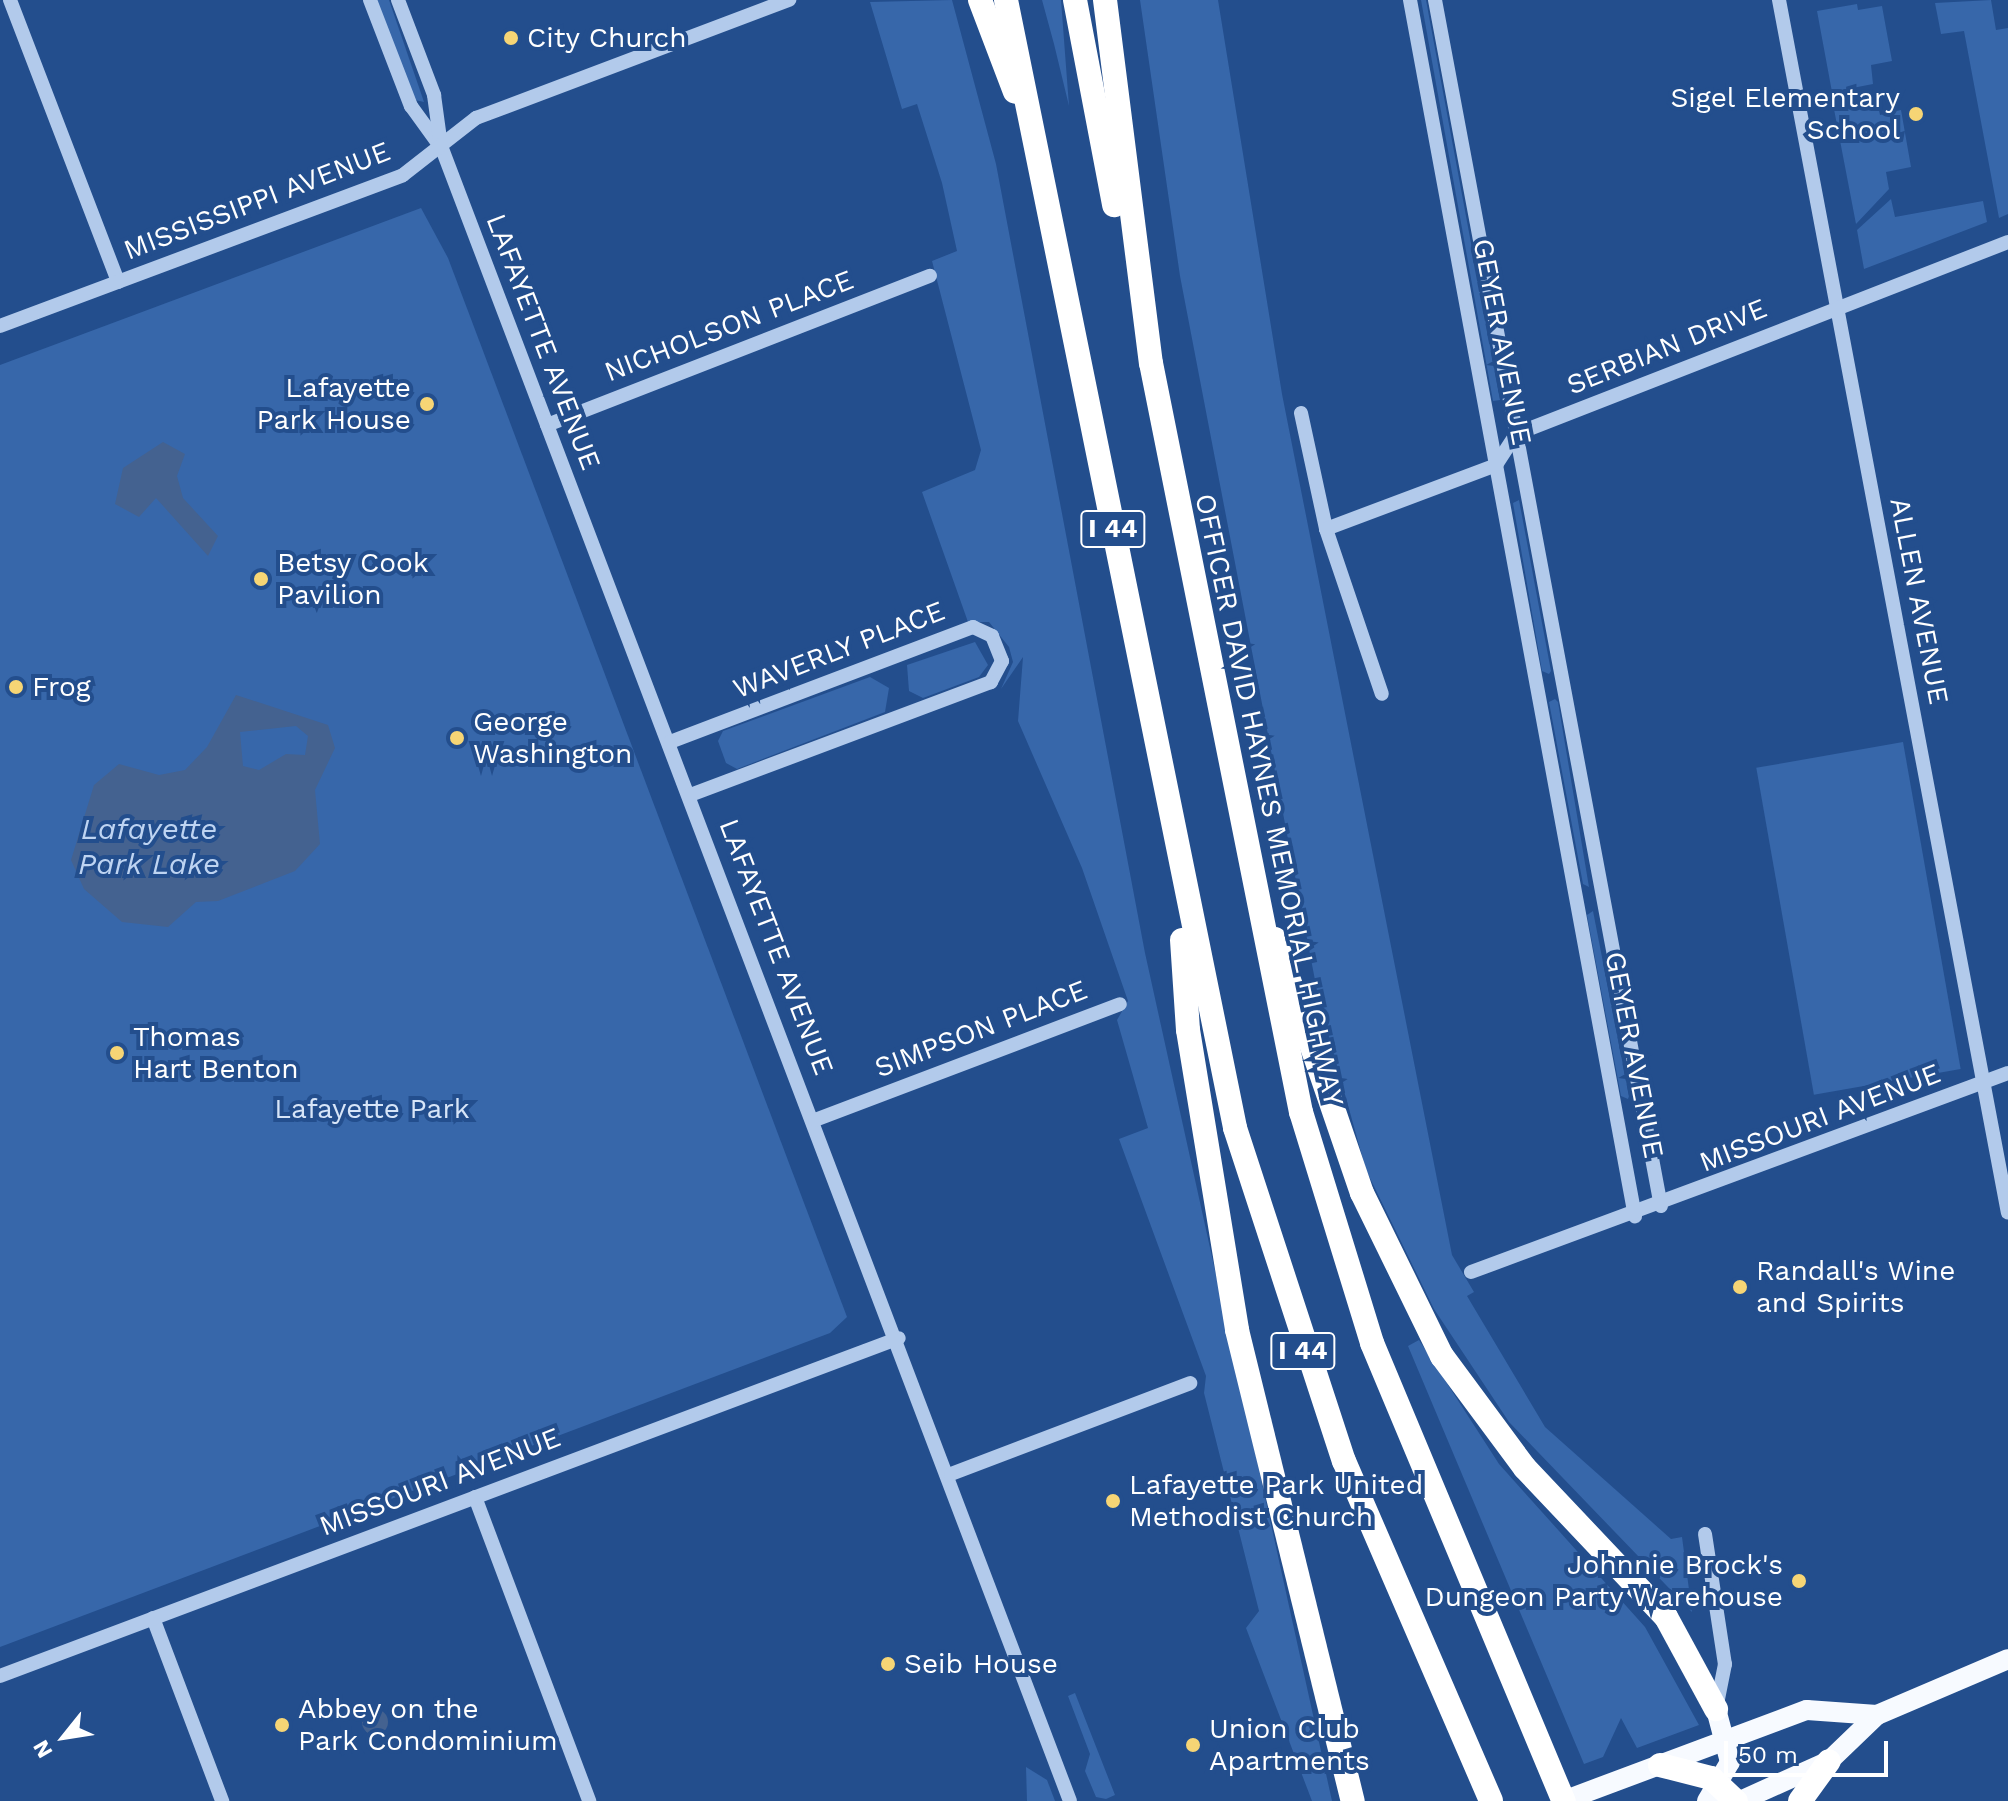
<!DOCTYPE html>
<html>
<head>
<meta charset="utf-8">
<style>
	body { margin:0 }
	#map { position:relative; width:2008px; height:1801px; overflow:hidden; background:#234e8d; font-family:"Work Sans",sans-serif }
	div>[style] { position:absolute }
	.green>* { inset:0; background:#3767aa; transform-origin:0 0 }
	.water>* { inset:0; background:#446290 }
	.round { border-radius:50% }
	.minor>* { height:14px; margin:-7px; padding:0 7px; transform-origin:7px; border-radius:7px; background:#b2caeb }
	.major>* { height:20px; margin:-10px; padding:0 10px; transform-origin:10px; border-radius:10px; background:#f7faff }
	.highway>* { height:24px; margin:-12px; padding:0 12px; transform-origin:12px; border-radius:12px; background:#fff }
	.dots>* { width:22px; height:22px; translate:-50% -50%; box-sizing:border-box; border:4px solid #234e8d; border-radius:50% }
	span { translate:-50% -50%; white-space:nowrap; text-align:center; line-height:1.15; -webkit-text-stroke:8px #234e8d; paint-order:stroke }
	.shield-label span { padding:2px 6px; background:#234e8d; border:2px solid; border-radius:6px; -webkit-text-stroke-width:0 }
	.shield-label { font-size:26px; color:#fff; font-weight:700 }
	.poi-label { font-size:28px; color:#fff }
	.left { translate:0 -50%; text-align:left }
	.right { translate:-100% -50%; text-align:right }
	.street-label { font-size:28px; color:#fff }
	.park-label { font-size:28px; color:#d7e5f8 }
	.water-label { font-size:30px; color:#bed4f2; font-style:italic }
	.north { position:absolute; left:24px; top:1697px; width:80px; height:80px; -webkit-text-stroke:6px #234e8d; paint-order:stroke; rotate:240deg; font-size:22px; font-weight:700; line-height:32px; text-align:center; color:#fff }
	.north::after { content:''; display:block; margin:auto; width:28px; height:36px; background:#fff; clip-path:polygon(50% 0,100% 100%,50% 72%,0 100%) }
	.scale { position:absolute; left:1724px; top:1741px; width:164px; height:36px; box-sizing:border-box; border:4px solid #fff; border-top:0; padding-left:10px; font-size:24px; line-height:28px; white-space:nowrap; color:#fff; -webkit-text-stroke:6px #234e8d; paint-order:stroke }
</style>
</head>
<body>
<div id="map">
	<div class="green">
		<i style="clip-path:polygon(376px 0,389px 0,424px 102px,415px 100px)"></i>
		<i style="clip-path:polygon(952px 0,996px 164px,1145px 953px,1332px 1801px,1312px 1801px,1246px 1628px,1259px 1611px,1204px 1393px,1206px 1376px,1119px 1139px,1148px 1128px,1117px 1020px,1128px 1001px,1082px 868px,1018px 721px,1023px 657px,1001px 689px,1013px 662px,1009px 647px,989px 622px,968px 622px,922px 492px,975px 470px,981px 450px,932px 261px,957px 251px,942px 183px,917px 104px,902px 109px,870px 2px)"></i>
		<i style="clip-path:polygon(1042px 0,1061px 0,1069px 106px,1054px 44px)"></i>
		<i style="clip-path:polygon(1140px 0,1218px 0,1282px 394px,1452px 1255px,1474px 1292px,1467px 1296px,1545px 1427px,1671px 1539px,1682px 1537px,1692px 1612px,1509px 1422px,1434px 1309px,1366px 1170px,1319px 1001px,1180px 276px)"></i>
		<i style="clip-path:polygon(1421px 0,1426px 0,1500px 400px,1493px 401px)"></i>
		<i style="clip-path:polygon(1991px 0,1996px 30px,2008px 28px,2008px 214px,1999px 218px,1964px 31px,1941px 34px,1935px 3px)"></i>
		<i style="clip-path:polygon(1857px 4px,1858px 10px,1882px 6px,1892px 61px,1871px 65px,1873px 84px,1832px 92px,1817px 11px)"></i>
		<i style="clip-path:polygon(1876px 96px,1880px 115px,1901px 110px,1911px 167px,1886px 172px,1889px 189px,1856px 224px,1833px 104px)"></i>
		<i style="clip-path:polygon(1891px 199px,1895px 217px,1983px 201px,1987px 222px,1864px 269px,1857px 230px)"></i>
		<i style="clip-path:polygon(421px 208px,448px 258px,847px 1317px,830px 1333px,0 1647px,0 365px)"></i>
		<i style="clip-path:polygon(1519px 500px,1551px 671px,1549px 674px,1542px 671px,1513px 503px)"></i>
		<i style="clip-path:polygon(975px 642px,988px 665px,979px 677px,923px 698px,909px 691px,907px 665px)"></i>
		<i style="clip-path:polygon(870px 677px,889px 688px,885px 712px,737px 769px,726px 763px,718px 741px,723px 731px)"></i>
		<i style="clip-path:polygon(1555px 699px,1558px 702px,1589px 887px,1583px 884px,1549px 702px)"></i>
		<i style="left:1903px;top:742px;width:332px;height:149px;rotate:80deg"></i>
		<i style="clip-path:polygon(1593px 911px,1629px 1096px,1628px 1099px,1621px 1096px,1587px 915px)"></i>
		<i style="clip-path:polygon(1419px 1340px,1499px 1464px,1645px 1627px,1699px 1725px,1637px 1748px,1621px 1718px,1603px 1757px,1584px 1764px,1408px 1346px)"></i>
		<i style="clip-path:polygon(1075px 1693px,1115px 1795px,1106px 1799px,1096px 1797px,1085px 1771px,1090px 1754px,1068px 1696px)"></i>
		<i style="clip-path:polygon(1026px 1767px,1047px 1780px,1055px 1801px,1027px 1801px)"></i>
	</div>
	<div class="water">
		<i style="clip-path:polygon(163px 442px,185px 454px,177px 476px,183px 498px,218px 536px,208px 556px,156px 498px,139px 517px,115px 504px,123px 468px)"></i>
		<i style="clip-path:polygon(evenodd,236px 695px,328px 725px,335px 748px,315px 790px,320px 844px,295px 871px,218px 901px,196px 902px,168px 927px,122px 922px,84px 889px,71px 860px,94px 785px,119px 764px,159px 775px,185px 770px,207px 747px,236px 695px,296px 726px,308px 736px,305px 755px,286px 754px,259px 770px,243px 766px,240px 732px,296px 726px)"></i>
		<i class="round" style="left:362px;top:1709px;width:26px;height:26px"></i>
	</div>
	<div class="minor">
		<i style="left:10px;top:0;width:302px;rotate:69deg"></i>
		<i style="left:370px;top:0;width:114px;rotate:68.9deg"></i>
		<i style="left:411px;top:106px;width:49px;rotate:54.1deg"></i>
		<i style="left:398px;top:0;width:102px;rotate:69.2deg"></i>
		<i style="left:434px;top:95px;width:51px;rotate:82.2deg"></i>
		<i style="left:441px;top:146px;width:1770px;rotate:69.19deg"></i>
		<i style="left:1410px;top:0;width:1237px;rotate:79.52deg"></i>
		<i style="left:1435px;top:0;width:1227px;rotate:79.39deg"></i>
		<i style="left:1779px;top:0;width:1234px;rotate:79.31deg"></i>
		<i style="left:0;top:326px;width:430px;rotate:-20.5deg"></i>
		<i style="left:403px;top:175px;width:93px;rotate:-38deg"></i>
		<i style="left:476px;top:118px;width:335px;rotate:-20.7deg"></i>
		<i style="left:1301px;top:413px;width:119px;rotate:77.8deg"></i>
		<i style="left:1326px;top:529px;width:174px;rotate:71.3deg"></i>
		<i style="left:547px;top:425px;width:411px;rotate:-21.3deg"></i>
		<i style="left:1326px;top:529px;width:182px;rotate:-20.6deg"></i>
		<i style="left:1496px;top:465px;width:37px;rotate:-57deg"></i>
		<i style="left:1516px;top:434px;width:528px;rotate:-21.32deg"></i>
		<i style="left:670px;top:742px;width:324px;rotate:-20.8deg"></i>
		<i style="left:973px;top:627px;width:21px;rotate:25deg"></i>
		<i style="left:992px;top:636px;width:27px;rotate:68deg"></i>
		<i style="left:1002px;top:661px;width:24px;rotate:118deg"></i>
		<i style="left:991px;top:682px;width:322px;rotate:159.4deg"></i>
		<i style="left:815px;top:1120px;width:326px;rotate:-20.8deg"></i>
		<i style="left:1471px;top:1272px;width:573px;rotate:-20.33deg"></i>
		<i style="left:951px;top:1474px;width:256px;rotate:-20.8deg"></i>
		<i style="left:475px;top:1497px;width:325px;rotate:69.4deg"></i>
		<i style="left:1705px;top:1534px;width:132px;rotate:81.3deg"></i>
		<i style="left:1725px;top:1664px;width:46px;rotate:101.3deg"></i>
		<i style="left:153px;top:1618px;width:196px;rotate:69.3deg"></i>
		<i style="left:0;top:1676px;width:960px;rotate:-20.6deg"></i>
	</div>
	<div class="major">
		<i style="left:1563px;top:1801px;width:260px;rotate:-20.5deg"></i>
		<i style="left:1807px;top:1710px;width:70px;rotate:4.1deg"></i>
		<i style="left:1707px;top:1801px;width:45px;rotate:-59.5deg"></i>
		<i style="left:1730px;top:1762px;width:55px;rotate:-104.8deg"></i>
		<i style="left:1740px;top:1801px;width:98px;rotate:-24.2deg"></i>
		<i style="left:1829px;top:1761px;width:66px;rotate:-43.8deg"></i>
		<i style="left:1877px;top:1715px;width:142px;rotate:-23.1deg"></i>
	</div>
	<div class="highway">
		<i style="left:980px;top:0;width:98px;rotate:69.2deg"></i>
		<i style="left:1006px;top:0;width:1151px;rotate:78.52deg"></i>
		<i style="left:1235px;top:1128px;width:350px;rotate:71.9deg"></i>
		<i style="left:1344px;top:1461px;width:370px;rotate:66.6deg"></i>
		<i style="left:1075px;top:0;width:209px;rotate:79.2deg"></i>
		<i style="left:1105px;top:0;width:366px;rotate:82.8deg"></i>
		<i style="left:1151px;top:363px;width:764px;rotate:78.68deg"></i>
		<i style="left:1301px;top:1112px;width:242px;rotate:72.9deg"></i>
		<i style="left:1372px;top:1343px;width:497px;rotate:67.3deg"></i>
		<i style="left:1275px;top:939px;width:268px;rotate:71.1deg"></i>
		<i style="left:1362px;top:1193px;width:182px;rotate:63.9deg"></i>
		<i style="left:1442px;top:1356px;width:139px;rotate:53.5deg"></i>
		<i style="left:1525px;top:1468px;width:205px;rotate:46.6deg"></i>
		<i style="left:1666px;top:1617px;width:105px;rotate:61.5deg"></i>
		<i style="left:1182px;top:940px;width:90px;rotate:86.2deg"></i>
		<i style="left:1188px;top:1030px;width:304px;rotate:80.7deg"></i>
		<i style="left:1237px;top:1330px;width:485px;rotate:76.2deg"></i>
		<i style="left:1660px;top:1765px;width:53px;rotate:14.3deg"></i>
		<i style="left:1711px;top:1778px;width:34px;rotate:43deg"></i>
		<i style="left:1800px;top:1801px;width:49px;rotate:-54.1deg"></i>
	</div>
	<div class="dots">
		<i style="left:511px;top:38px;background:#f6d575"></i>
		<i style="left:1916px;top:114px;background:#f6d575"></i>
		<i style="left:427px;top:404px;background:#f6d575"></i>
		<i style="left:261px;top:579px;background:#f6d575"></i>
		<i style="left:16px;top:687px;background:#f6d575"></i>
		<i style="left:457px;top:738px;background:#f6d575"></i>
		<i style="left:117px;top:1053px;background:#f6d575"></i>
		<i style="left:1740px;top:1287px;background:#f6d575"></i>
		<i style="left:1113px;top:1501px;background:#f6d575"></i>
		<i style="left:1799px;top:1581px;background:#f6d575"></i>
		<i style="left:888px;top:1664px;background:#f6d575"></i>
		<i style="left:282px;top:1725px;background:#f6d575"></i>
		<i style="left:1193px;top:1745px;background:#f6d575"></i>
	</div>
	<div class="shield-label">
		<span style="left:1113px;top:529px">I 44</span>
		<span style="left:1303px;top:1351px">I 44</span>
	</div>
	<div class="poi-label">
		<span class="left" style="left:527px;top:38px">City Church</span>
		<span class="right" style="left:1900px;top:114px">Sigel Elementary<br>School</span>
		<span class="right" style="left:411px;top:404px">Lafayette<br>Park House</span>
		<span class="left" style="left:277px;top:579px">Betsy Cook<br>Pavilion</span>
		<span class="left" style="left:32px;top:687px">Frog</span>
		<span class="left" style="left:473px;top:738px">George<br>Washington</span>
		<span class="left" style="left:133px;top:1053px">Thomas<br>Hart Benton</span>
		<span class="left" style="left:1756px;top:1287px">Randall's Wine<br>and Spirits</span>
		<span class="left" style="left:1129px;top:1501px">Lafayette Park United<br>Methodist Church</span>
		<span class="right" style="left:1783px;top:1581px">Johnnie Brock's<br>Dungeon Party Warehouse</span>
		<span class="left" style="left:904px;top:1664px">Seib House</span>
		<span class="left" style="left:298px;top:1725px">Abbey on the<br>Park Condominium</span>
		<span class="left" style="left:1209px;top:1745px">Union Club<br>Apartments</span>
	</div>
	<div class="street-label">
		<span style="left:257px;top:201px;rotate:-21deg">MISSISSIPPI AVENUE</span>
		<span style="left:729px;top:326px;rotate:-21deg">NICHOLSON PLACE</span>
		<span style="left:543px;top:342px;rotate:69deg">LAFAYETTE AVENUE</span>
		<span style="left:1502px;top:342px;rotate:79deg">GEYER AVENUE</span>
		<span style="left:1667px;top:347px;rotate:-22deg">SERBIAN DRIVE</span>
		<span style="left:1919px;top:601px;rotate:79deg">ALLEN AVENUE</span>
		<span style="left:839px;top:650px;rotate:-21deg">WAVERLY PLACE</span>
		<span style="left:1269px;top:800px;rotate:78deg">OFFICER DAVID HAYNES MEMORIAL HIGHWAY</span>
		<span style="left:776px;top:947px;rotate:69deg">LAFAYETTE AVENUE</span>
		<span style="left:981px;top:1029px;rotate:-21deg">SIMPSON PLACE</span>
		<span style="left:1634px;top:1055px;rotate:79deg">GEYER AVENUE</span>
		<span style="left:1820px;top:1118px;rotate:-21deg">MISSOURI AVENUE</span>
		<span style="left:440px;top:1482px;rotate:-21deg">MISSOURI AVENUE</span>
	</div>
	<div class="park-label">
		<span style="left:372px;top:1109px">Lafayette Park</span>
	</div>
	<div class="water-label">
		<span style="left:149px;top:846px">Lafayette<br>Park Lake</span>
	</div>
	<div class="north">N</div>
	<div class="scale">50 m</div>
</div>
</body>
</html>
